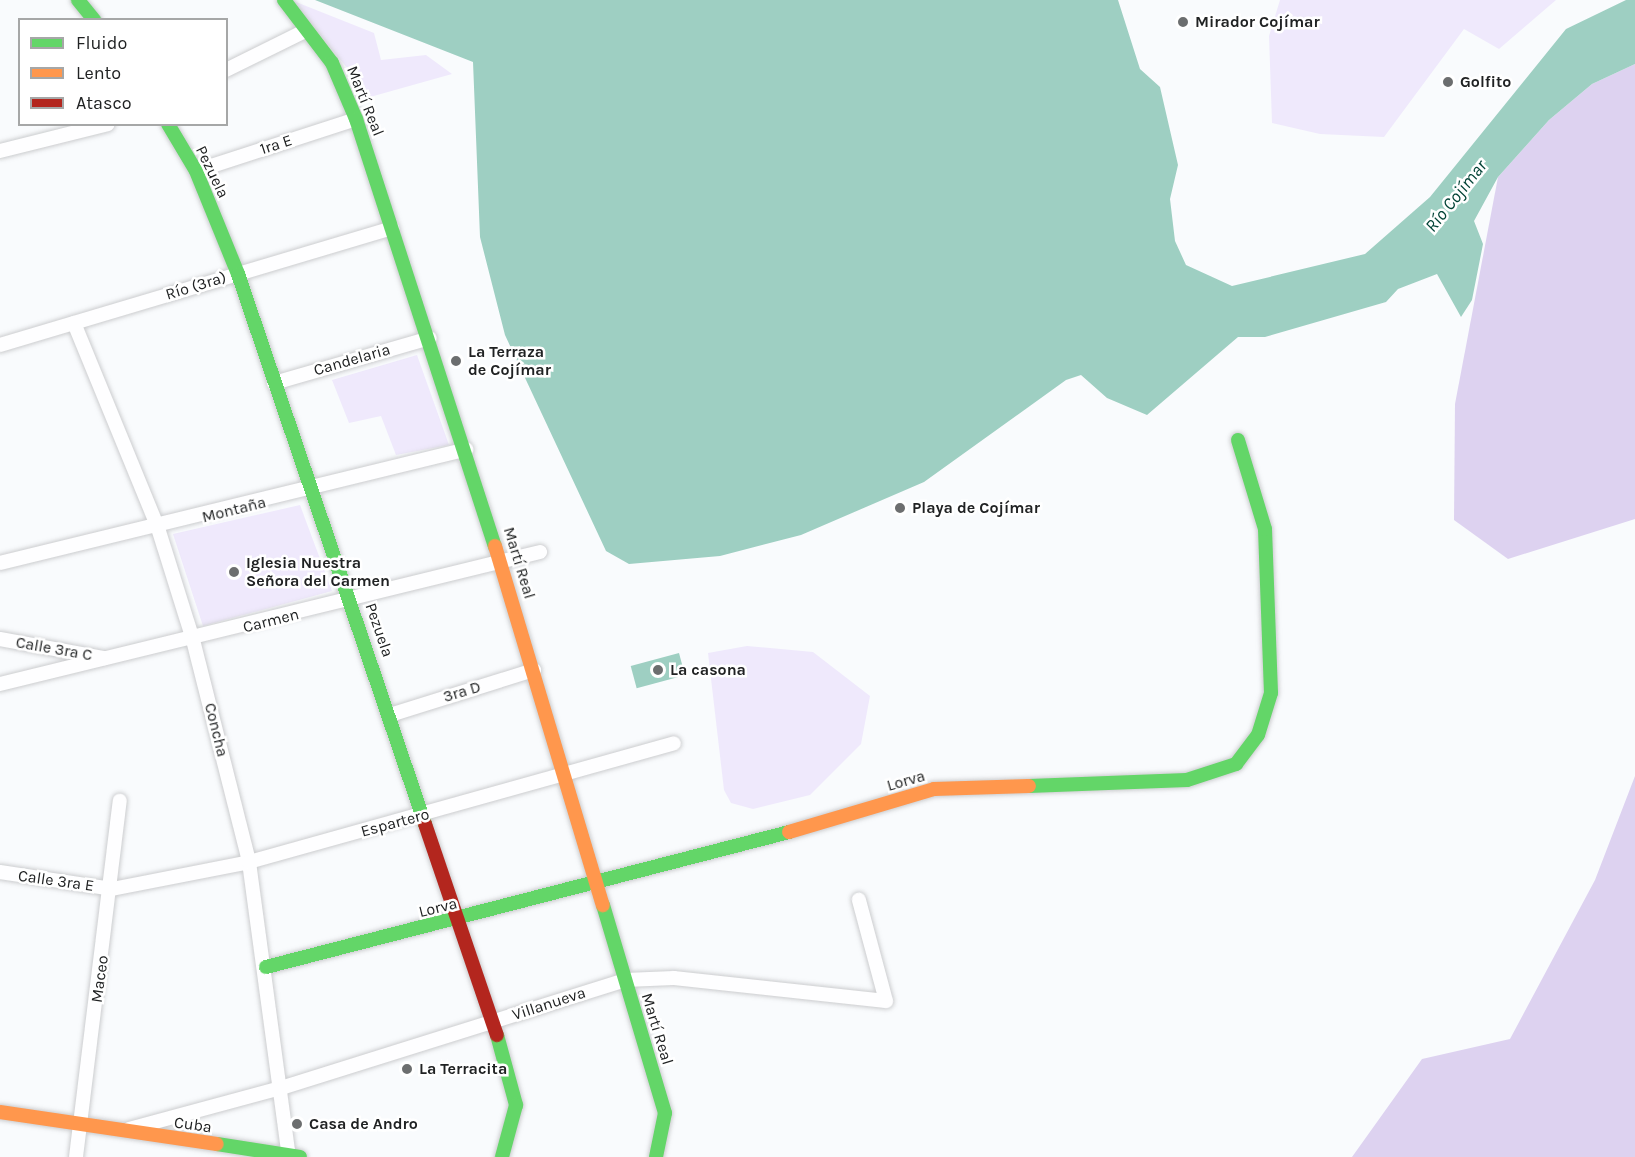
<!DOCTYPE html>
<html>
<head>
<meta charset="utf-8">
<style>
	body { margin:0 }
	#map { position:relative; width:1635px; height:1157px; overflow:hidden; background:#f9fbfd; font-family:Karla,sans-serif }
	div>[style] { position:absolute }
	.green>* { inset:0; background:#efe9fc }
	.forest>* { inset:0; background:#ddd2f0 }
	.water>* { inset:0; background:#9ecfc2; transform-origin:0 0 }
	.roads { filter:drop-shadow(0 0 2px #cccdcf) drop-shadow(0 0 2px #cccdcf) }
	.street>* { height:14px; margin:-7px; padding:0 7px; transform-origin:7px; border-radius:7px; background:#fefeff }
	.fast>* { height:14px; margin:-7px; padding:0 7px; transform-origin:7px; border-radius:7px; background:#63d668 }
	.slow>* { height:14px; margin:-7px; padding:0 7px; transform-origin:7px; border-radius:7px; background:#ff974d }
	.jam>* { height:14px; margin:-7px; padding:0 7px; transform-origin:7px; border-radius:7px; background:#b3261e }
	.dots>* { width:16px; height:16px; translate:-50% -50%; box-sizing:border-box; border:3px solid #fff; border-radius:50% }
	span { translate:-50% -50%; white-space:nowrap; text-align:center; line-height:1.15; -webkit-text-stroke:5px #fff; paint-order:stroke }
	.poi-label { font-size:16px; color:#202223; font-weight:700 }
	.left { translate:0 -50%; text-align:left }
	.street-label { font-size:16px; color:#202223 }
	.water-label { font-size:18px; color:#024336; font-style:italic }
	.legend { position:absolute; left:18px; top:18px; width:210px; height:108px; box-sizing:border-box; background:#fff; border:2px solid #a6a7a7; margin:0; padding:8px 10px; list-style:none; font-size:18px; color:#202223 }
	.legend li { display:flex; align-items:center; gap:12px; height:30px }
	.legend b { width:30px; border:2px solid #a6a7a7 }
</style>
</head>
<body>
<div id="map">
	<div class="green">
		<i style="clip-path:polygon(291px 0,374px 33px,381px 60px,426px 55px,452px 74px,363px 99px,348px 69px)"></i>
		<i style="clip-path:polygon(1280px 0,1556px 0,1499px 49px,1464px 29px,1384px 137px,1320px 134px,1272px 123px,1269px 36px)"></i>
		<i style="clip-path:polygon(417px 355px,449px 445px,396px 455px,381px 416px,349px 423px,332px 380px)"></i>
		<i style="clip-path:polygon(300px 505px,332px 591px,203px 626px,173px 534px)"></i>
		<i style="clip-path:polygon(747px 646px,813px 652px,870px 696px,861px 744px,810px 795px,753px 809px,731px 803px,724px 790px,708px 653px)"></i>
	</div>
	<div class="forest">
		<i style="clip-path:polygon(1635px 64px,1635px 519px,1508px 559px,1454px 520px,1455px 404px,1498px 177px,1549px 120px,1592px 84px)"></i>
		<i style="clip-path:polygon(1635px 776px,1635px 1157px,1352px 1157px,1422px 1059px,1510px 1039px,1595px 880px)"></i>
	</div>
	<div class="water">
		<i style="clip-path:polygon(315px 0,1118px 0,1140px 69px,1160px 87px,1178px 165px,1170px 199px,1175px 241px,1186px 265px,1232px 286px,1365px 254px,1430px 197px,1566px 29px,1626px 0,1635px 0,1635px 64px,1592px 84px,1549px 120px,1498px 177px,1474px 221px,1483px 244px,1472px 300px,1461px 317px,1437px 274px,1398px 289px,1386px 302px,1265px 337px,1238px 337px,1147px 415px,1107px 398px,1081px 375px,1066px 380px,924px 482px,801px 535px,720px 556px,629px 564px,606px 551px,505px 335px,480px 237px,473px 62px)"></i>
		<i style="left:679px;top:653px;width:23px;height:50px;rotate:75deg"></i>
	</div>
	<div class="roads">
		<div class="street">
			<i style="left:226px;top:70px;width:90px;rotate:-26.3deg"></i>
			<i style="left:0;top:151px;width:111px;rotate:-14deg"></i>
			<i style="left:196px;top:171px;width:168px;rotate:-18deg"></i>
			<i style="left:74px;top:323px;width:222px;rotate:67.7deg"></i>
			<i style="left:158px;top:528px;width:117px;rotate:72.6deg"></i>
			<i style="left:193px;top:640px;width:229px;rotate:75.8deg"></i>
			<i style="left:249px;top:862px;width:298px;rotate:82.3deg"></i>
			<i style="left:0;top:345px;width:409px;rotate:-16.6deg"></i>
			<i style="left:274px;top:383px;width:162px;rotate:-16.1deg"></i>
			<i style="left:0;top:563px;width:480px;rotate:-13.7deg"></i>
			<i style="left:0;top:639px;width:106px;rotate:10.4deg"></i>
			<i style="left:0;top:684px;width:556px;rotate:-13.74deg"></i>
			<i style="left:390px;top:715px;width:151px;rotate:-17.4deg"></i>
			<i style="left:0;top:872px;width:113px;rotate:8.6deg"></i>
			<i style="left:112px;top:889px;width:140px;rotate:-11.1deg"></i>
			<i style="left:249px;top:862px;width:441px;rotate:-15.6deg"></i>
			<i style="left:129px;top:1129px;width:157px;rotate:-15.1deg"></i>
			<i style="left:281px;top:1088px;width:361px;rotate:-17.4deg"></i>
			<i style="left:625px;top:980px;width:49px;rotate:-2.3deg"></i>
			<i style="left:674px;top:978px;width:213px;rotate:6.2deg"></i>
			<i style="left:886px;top:1001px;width:105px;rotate:-105deg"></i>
			<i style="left:76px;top:1157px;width:359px;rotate:-83deg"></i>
		</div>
		<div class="fast">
			<i style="left:78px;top:0;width:26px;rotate:51deg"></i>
			<i style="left:284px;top:0;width:79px;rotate:52.7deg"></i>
			<i style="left:332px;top:63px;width:61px;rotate:66.8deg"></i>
			<i style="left:356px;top:119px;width:449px;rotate:72deg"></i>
			<i style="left:168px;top:124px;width:55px;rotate:59.2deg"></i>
			<i style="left:196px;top:171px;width:111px;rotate:67.8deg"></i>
			<i style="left:238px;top:274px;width:581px;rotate:71.22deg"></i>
			<i style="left:1029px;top:786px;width:158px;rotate:-2.2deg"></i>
			<i style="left:1187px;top:780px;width:52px;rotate:-18.1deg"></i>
			<i style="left:1236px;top:764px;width:36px;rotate:-53deg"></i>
			<i style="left:1258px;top:735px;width:44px;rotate:-72.8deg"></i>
			<i style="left:1271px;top:693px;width:164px;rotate:-92.1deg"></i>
			<i style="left:1265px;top:529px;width:93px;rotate:-106.9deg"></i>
			<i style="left:603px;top:905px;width:217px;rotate:73.4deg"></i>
			<i style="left:665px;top:1113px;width:45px;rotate:101.6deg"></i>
			<i style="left:266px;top:967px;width:540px;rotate:-14.47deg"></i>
			<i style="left:497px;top:1035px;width:73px;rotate:74.8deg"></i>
			<i style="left:516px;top:1105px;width:54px;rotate:105.1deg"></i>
			<i style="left:217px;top:1144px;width:84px;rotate:8.9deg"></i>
		</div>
		<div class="slow">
			<i style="left:495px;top:546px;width:375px;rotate:73.3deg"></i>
			<i style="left:789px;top:832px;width:151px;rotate:-16.5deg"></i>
			<i style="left:934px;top:789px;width:95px;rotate:-1.8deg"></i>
			<i style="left:0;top:1112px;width:219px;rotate:8.4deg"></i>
		</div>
		<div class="jam">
			<i style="left:425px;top:824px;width:223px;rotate:71.2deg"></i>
		</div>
	</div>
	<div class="dots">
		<i style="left:1183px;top:22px;background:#6c6e6f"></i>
		<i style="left:1448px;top:82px;background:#6c6e6f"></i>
		<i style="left:456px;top:361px;background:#6c6e6f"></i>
		<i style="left:900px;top:508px;background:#6c6e6f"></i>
		<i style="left:234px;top:572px;background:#6c6e6f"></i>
		<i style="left:658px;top:670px;background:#6c6e6f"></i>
		<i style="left:407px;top:1069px;background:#6c6e6f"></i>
		<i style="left:297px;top:1124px;background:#6c6e6f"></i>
	</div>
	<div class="poi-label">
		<span class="left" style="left:1195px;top:22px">Mirador Cojímar</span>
		<span class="left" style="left:1460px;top:82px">Golfito</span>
		<span class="left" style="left:468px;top:361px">La Terraza<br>de Cojímar</span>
		<span class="left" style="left:912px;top:508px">Playa de Cojímar</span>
		<span class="left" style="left:246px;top:572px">Iglesia Nuestra<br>Señora del Carmen</span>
		<span class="left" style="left:670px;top:670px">La casona</span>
		<span class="left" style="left:419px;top:1069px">La Terracita</span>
		<span class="left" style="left:309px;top:1124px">Casa de Andro</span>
	</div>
	<div class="street-label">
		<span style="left:365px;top:101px;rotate:68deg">Martí Real</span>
		<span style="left:276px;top:145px;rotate:-18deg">1ra E</span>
		<span style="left:212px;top:172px;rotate:64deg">Pezuela</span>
		<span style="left:196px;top:286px;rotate:-17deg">Río (3ra)</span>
		<span style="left:352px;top:360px;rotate:-16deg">Candelaria</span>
		<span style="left:234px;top:510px;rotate:-14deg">Montaña</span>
		<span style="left:519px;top:563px;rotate:73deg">Martí Real</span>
		<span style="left:271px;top:621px;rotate:-14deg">Carmen</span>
		<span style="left:379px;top:630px;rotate:71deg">Pezuela</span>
		<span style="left:54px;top:649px;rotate:10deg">Calle 3ra C</span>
		<span style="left:462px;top:692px;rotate:-17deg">3ra D</span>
		<span style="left:216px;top:730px;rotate:76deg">Concha</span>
		<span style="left:906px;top:781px;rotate:-16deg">Lorva</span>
		<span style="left:395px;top:823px;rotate:-15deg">Espartero</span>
		<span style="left:56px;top:881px;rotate:8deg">Calle 3ra E</span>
		<span style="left:438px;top:908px;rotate:-14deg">Lorva</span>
		<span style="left:100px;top:979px;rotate:-82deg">Maceo</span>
		<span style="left:549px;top:1004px;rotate:-18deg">Villanueva</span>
		<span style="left:657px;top:1029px;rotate:73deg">Martí Real</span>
		<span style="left:193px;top:1125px;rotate:8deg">Cuba</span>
	</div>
	<div class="water-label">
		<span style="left:1456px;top:196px;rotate:-51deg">Río Cojímar</span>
	</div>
	<ul class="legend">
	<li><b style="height:8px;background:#63d668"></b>Fluido</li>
	<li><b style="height:8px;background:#ff974d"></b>Lento</li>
	<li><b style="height:8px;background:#b3261e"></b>Atasco</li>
	</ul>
</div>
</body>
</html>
